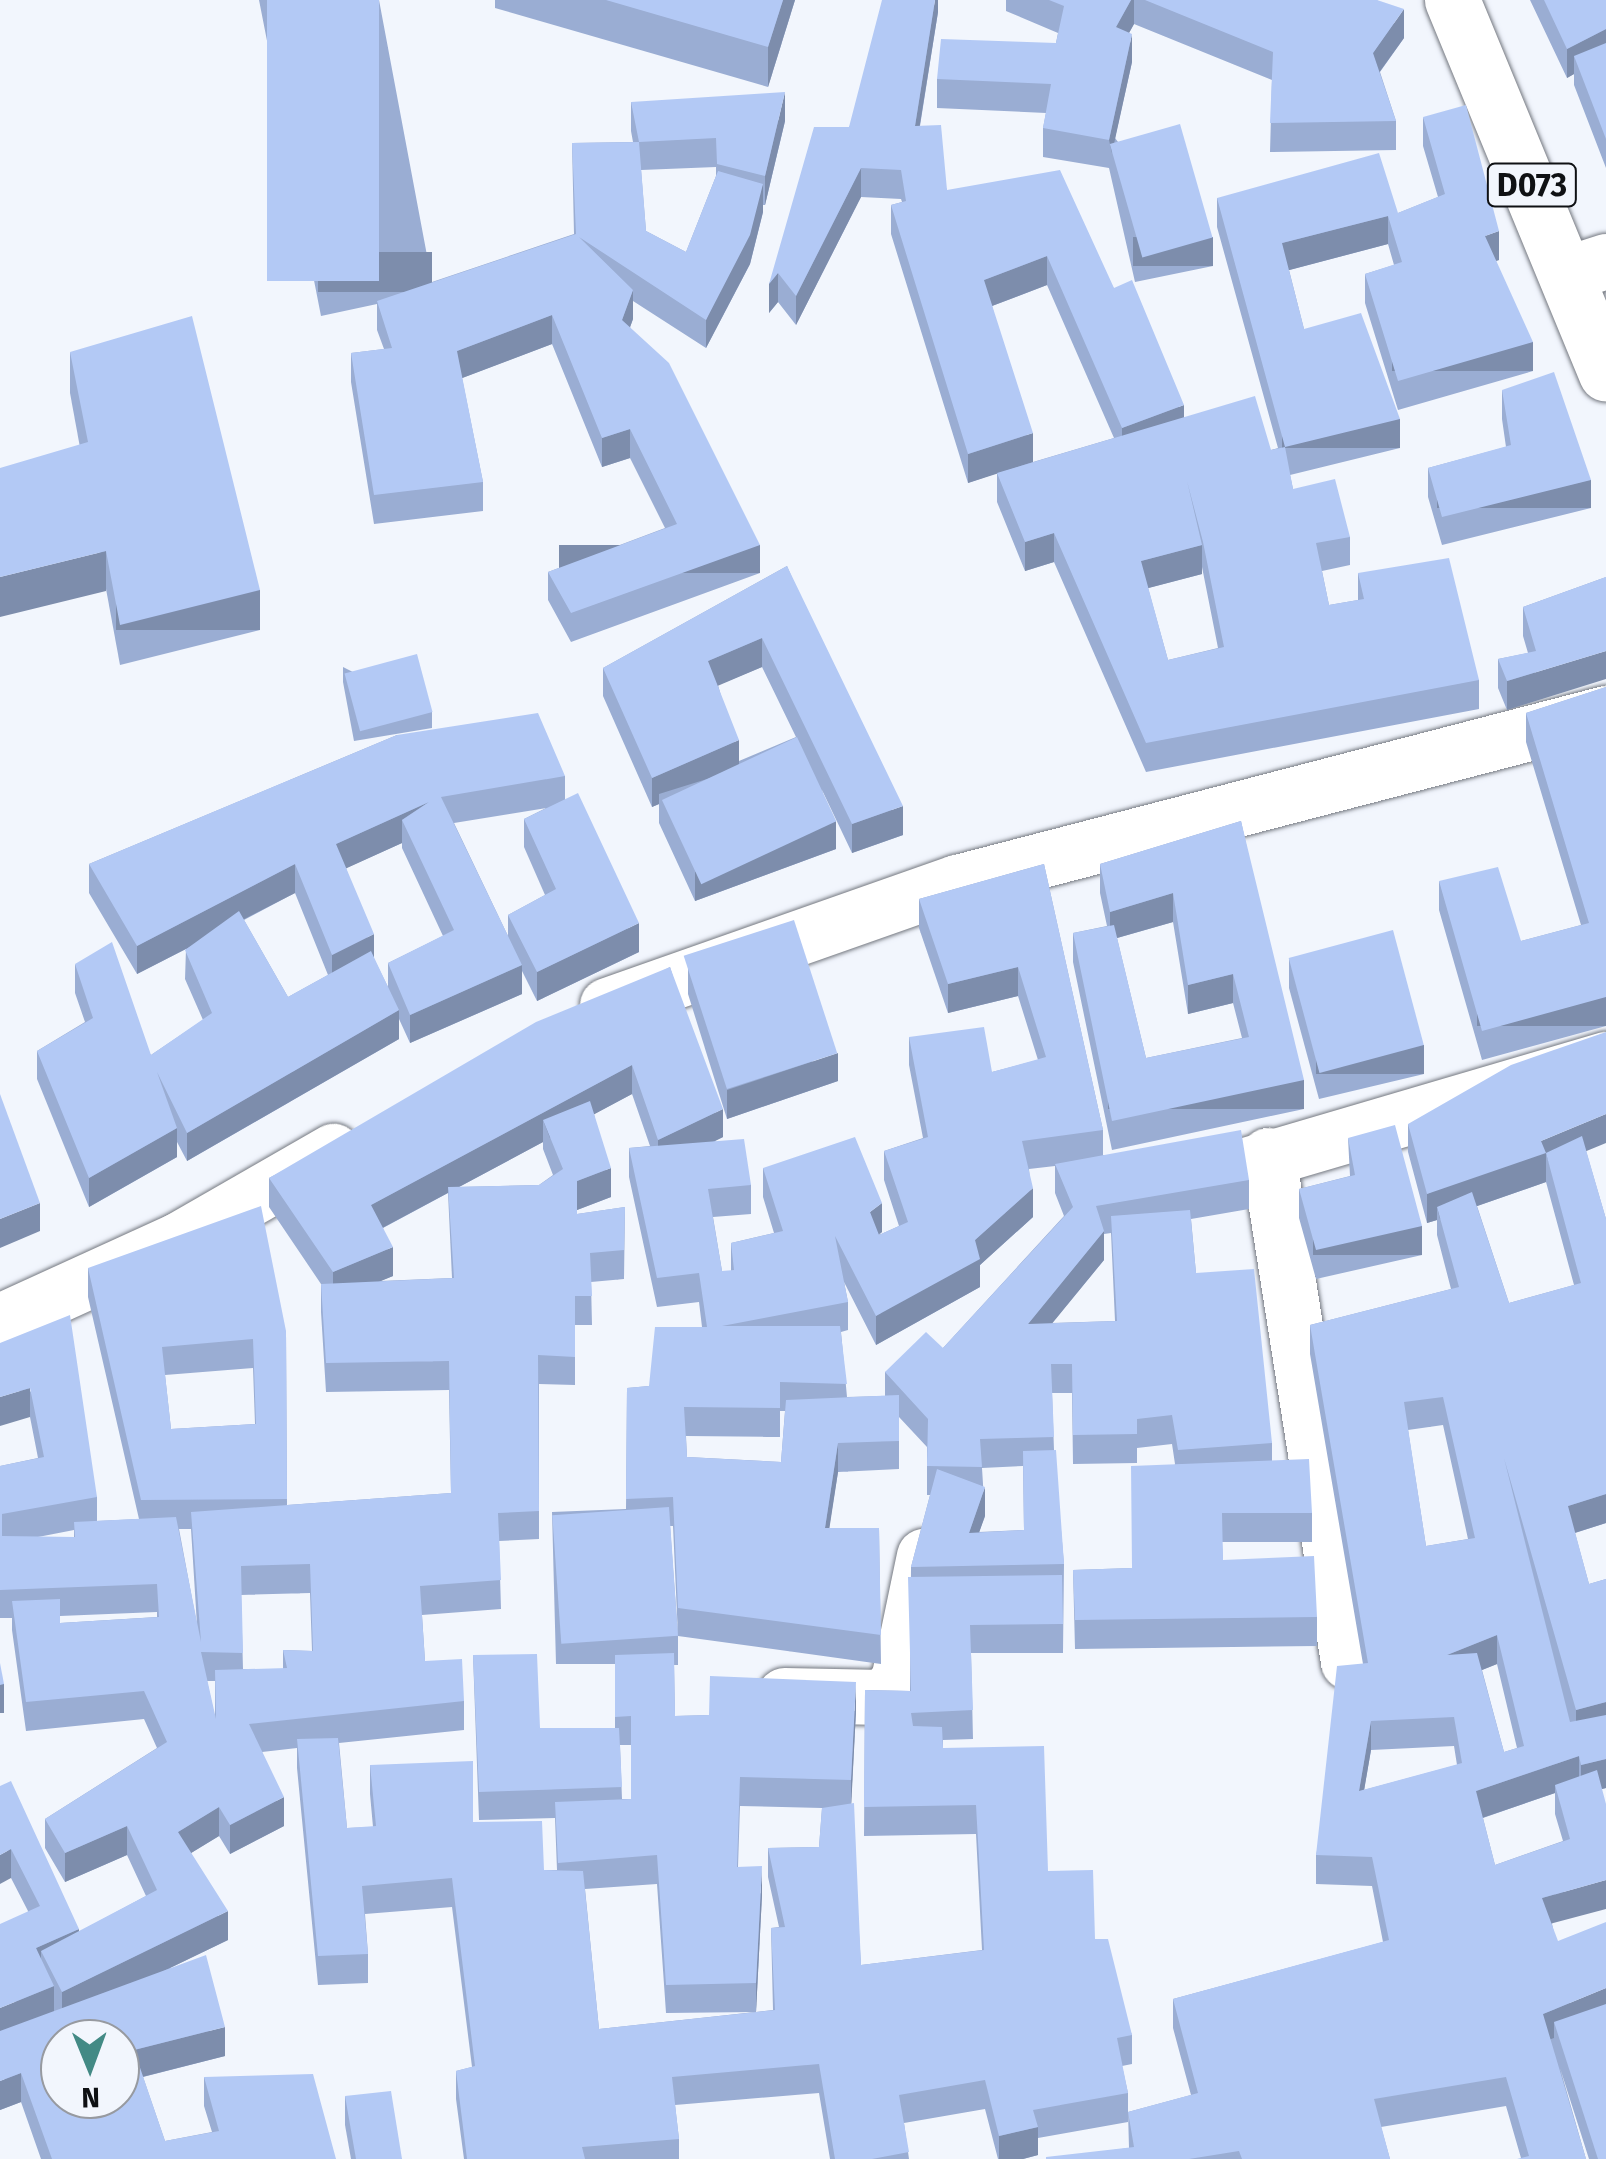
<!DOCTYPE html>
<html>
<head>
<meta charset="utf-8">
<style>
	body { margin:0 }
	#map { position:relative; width:1606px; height:2159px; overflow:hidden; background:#f2f6fd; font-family:"Fira Sans",sans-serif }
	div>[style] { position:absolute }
	.roads { filter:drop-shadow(0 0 2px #747880) drop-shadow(0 0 2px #747880) }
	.minor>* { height:55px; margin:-27.5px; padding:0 27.5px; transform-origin:27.5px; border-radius:27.5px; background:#fff }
	.major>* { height:55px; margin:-27.5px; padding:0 27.5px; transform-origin:27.5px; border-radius:27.5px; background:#fff }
	.wall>* { inset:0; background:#9aadd3 }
	.shaded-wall>* { inset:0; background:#7d8dac; transform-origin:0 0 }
	.building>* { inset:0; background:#b3c9f5; transform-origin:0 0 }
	span { translate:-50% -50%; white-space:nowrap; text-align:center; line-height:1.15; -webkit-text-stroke:8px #f2f6fd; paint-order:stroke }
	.shield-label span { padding:2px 8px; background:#f2f6fd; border:2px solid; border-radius:8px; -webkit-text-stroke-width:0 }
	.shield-label { font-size:32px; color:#0f1114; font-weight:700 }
	.north { position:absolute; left:40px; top:2019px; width:100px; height:100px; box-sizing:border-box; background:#f2f6fd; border:2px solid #979aa0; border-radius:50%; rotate:179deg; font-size:28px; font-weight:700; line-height:40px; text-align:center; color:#0f1114 }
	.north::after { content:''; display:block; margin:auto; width:35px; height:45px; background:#438a85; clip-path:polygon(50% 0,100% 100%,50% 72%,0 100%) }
</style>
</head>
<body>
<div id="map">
	<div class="roads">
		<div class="minor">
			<i style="left:1569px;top:273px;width:39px;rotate:-18deg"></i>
			<i style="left:607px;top:1005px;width:371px;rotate:-19.4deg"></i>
			<i style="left:957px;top:882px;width:671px;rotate:-14.6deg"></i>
			<i style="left:1268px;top:1155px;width:513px;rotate:81.03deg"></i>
			<i style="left:1177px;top:1185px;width:447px;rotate:-16.4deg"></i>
			<i style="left:0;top:1321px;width:196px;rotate:-24.5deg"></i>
			<i style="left:178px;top:1240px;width:179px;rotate:-29.9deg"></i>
			<i style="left:784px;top:1695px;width:100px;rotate:1.1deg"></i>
			<i style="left:884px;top:1697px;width:22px;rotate:-51deg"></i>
			<i style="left:898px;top:1680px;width:127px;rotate:-78.2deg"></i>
		</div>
		<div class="major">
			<i style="left:1452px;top:0;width:404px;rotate:67.6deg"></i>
		</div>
	</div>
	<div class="wall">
		<i style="clip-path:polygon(evenodd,259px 0,379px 0,432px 282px,574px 234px,572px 143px,633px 142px,631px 131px,631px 102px,785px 121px,765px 205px,763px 205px,763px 212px,750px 264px,706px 348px,633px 301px,633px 319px,630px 327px,760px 573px,571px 642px,548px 600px,548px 572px,665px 528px,630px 458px,602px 467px,552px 344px,462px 378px,483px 482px,483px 511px,374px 524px,351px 382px,351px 353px,384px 349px,377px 330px,377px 304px,321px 316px,259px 0,716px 167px,716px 176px,686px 252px,646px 231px,641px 170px,716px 167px)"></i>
		<i style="clip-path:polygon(495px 0,795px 0,768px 87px,495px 8px)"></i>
		<i style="clip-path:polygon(evenodd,938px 0,938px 12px,920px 126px,947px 190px,1114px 288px,1184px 417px,1271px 450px,1278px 448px,1217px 227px,1217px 198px,1398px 213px,1438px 197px,1423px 146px,1423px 117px,1499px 260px,1496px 261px,1533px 371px,1398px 410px,1365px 303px,1365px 274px,1394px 265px,1388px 244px,1289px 270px,1304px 329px,1400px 448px,1290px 475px,1293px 489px,1350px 537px,1350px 565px,1322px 571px,1329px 605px,1358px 600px,1358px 573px,1479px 680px,1479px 709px,1146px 772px,1054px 562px,1025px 571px,997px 502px,997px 473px,968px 483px,891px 234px,891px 205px,902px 202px,901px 199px,861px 197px,796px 325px,778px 302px,769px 313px,769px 284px,849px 127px,938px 0,1047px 285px,1114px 438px,1033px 462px,992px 306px,1047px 285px,938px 0,1202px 567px,1218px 648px,1168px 660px,1148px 588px,1202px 574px,1202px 567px)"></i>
		<i style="clip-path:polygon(1006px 0,1377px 0,1404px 38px,1380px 72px,1396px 121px,1396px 150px,1270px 152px,1272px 80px,1134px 24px,1129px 33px,1132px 62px,1115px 138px,1213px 266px,1135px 282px,1109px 168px,1043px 157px,1043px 128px,1046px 113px,937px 108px,937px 79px,1056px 43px,1058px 33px,1006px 11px)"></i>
		<i style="clip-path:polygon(1530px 0,1606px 0,1606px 168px,1574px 85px,1574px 74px,1567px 78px)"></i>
		<i style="clip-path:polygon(70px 352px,260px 630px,120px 665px,70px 393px)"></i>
		<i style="clip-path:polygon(1502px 390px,1591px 508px,1442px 545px,1428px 497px,1428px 468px,1506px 447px,1502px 419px)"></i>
		<i style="clip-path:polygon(evenodd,787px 566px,903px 835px,852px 853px,822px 790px,836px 849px,695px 901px,659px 823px,659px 804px,652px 807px,603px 696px,603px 668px,787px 566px,762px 667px,796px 737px,739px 761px,718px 685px,762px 667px)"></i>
		<i style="clip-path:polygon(1606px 577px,1507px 710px,1498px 688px,1498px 659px,1528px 653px,1523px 636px,1523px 607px)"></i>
		<i style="clip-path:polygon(343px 667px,432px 712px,432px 728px,354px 741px,343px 682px)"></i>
		<i style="clip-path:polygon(1606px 687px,1606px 1026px,1482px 1060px,1439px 910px,1439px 881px,1521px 941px,1581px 925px,1526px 742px,1526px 713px)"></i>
		<i style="clip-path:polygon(evenodd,397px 735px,565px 776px,565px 799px,639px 952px,537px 1001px,522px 971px,522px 994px,410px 1043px,399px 1019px,399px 1039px,187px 1161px,177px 1142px,177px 1157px,89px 1207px,37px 1079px,37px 1051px,85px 1022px,75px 993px,75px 964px,151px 1055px,203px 1020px,185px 979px,186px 949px,137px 974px,89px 893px,89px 864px,397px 735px,546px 808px,524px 819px,524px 847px,545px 895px,508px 915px,508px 936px,454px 823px,546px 808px,397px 735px,402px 843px,402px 848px,443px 936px,388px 963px,388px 987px,374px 959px,346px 868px,402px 843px,397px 735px,295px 893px,328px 975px,288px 997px,244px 920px,295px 893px)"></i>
		<i style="clip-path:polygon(evenodd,1241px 821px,1304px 1109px,1112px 1150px,1073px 962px,1073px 933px,1107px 926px,1100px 893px,1100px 864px,1241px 821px,1173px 922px,1188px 1014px,1233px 1003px,1242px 1038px,1146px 1058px,1117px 938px,1173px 922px)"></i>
		<i style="clip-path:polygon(evenodd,1044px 864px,1103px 1130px,1103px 1155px,1249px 1180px,1249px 1209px,1191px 1219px,1196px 1273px,1272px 1443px,1272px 1461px,1312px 1513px,1312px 1542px,1222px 1542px,1223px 1560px,1317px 1617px,1317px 1646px,1075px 1649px,1073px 1570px,1132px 1568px,1175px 1464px,1172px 1444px,1137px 1448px,1137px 1463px,1073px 1464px,1072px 1393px,1052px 1393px,1054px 1450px,1064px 1564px,1063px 1653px,971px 1653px,973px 1739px,943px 1740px,943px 1748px,1048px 1871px,1095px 1939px,1132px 2035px,1132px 2064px,1122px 2066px,1128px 2093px,1128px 2122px,1038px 2138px,1038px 2155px,1023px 2159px,998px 2159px,985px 2109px,904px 2123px,909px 2159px,830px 2159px,819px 2093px,675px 2105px,679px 2139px,679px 2159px,464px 2159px,456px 2099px,456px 2071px,472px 2067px,452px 1907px,365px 1914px,368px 1954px,368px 1983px,318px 1985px,297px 1768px,297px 1748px,262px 1752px,284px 1826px,230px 1854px,219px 1836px,191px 1853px,228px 1940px,170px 1968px,225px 2056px,143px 2077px,165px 2141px,212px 2132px,204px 2106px,204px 2077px,336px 2159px,41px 2159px,21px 2102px,0 2110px,28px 1911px,11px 1878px,0 1786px,79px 1932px,146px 1896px,127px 1855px,65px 1882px,45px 1848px,45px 1819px,157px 1748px,144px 1719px,26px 1731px,12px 1630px,12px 1618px,0 1618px,0 1466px,38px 1458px,30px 1417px,0 1343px,97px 1497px,97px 1521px,139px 1519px,88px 1297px,88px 1268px,286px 1331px,287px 1505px,451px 1493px,449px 1390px,326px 1392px,321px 1312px,321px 1284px,269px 1207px,269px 1178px,670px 967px,723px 1137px,715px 1141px,751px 1185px,751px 1214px,713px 1217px,722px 1271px,731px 1271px,731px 1243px,774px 1233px,763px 1197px,763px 1168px,882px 1232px,879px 1235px,899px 1226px,884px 1180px,884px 1151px,923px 1138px,909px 1065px,909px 1037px,992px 1072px,1038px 1060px,1018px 996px,948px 1013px,919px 928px,919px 899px,1044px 864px,632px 1094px,650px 1146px,629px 1148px,629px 1177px,657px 1307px,699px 1302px,702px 1327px,649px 1386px,627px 1388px,626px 1509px,552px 1512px,556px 1664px,615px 1664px,615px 1728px,540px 1728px,473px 1655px,479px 1820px,555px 1818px,557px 1870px,544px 1870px,473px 1822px,370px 1765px,370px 1794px,373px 1827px,347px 1828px,339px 1743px,464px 1730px,464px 1701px,425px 1661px,422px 1615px,501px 1609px,499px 1541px,539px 1539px,539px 1384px,575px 1385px,575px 1325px,592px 1325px,591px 1282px,624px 1279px,625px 1207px,577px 1214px,577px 1210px,611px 1197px,594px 1114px,632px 1094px,1044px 864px,543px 1142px,543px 1149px,553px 1175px,539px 1185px,459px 1187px,543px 1142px,1044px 864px,1055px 1166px,1055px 1193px,1064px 1216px,943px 1348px,885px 1372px,885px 1396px,847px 1397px,841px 1332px,848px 1330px,848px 1302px,844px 1282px,876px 1345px,980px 1287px,980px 1265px,1033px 1217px,1029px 1169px,1055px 1166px,1044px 864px,448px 1193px,452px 1278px,380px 1281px,393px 1276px,383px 1228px,448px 1193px,1044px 864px,1111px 1233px,1115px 1321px,1052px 1323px,1104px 1260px,1104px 1234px,1111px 1233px,1044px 864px,253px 1368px,255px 1424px,171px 1429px,165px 1375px,253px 1368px,1044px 864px,780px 1411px,785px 1411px,781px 1462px,687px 1457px,686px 1436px,780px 1437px,780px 1411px,1044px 864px,899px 1417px,927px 1447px,927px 1495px,930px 1495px,911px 1567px,910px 1691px,865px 1690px,864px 1836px,976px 1834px,982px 1950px,861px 1965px,851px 1804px,856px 1711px,675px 1716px,674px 1665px,678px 1665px,678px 1636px,670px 1526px,673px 1526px,678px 1636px,881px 1664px,879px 1528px,829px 1528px,838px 1472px,899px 1469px,899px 1417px,1044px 864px,1023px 1466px,1024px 1530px,979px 1532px,985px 1516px,982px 1468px,1023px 1466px,1044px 864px,179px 1529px,191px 1529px,197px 1625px,179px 1529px,1044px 864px,74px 1530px,74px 1537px,38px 1537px,74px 1530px,1044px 864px,310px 1593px,312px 1651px,283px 1650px,283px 1669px,243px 1669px,241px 1595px,310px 1593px,1044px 864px,157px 1612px,157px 1617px,60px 1623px,60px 1616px,157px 1612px,1044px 864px,207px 1681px,215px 1681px,215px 1718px,207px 1681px,1044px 864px,620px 1745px,631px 1745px,631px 1799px,622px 1799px,620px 1745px,1044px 864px,740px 1806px,822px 1808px,819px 1847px,768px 1848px,768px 1877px,779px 1927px,771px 1928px,773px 2010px,756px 2012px,762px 1895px,738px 1867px,740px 1806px,1044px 864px,657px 1884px,666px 2013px,755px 2012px,599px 2029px,585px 1889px,657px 1884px)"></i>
		<i style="clip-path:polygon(1289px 959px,1424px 1074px,1319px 1099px,1289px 988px)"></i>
		<i style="clip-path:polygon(688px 966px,838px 1081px,727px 1119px,688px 994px)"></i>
		<i style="clip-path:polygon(evenodd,1408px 1124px,1586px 1151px,1606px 1219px,1606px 1523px,1575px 1533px,1589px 1584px,1606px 1579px,1606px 1788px,1602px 1789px,1552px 1924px,1606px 2159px,1589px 2159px,1560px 2068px,1586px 2159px,1521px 2158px,1506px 2106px,1381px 2127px,1390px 2159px,1046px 2159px,1129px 2148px,1128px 2112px,1191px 2095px,1173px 2028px,1173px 1999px,1383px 1942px,1372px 1886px,1316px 1884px,1316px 1855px,1363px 1664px,1310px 1354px,1310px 1325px,1451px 1289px,1437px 1235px,1437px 1220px,1427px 1223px,1408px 1152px,1408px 1124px,1546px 1182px,1574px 1285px,1509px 1303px,1477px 1206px,1546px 1182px,1408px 1124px,1443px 1425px,1468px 1539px,1426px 1546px,1408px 1430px,1443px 1425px,1408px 1124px,1497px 1664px,1517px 1748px,1504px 1752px,1482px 1670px,1497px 1664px,1408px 1124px,1454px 1746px,1457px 1765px,1364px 1790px,1371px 1750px,1454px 1746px,1408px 1124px,1555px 1793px,1555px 1814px,1563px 1841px,1495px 1865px,1483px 1818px,1555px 1793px)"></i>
		<i style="clip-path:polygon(1348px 1138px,1422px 1255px,1316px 1279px,1299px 1218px,1299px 1189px,1350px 1176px)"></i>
		<i style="clip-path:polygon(345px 2096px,402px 2159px,351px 2159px,345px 2125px)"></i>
	</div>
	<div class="shaded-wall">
		<i style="clip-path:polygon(783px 0,795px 0,768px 87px,768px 47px)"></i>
		<i style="clip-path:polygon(935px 0,938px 0,938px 12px,915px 155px,915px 126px)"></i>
		<i style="clip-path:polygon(1131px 0,1134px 0,1134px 24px,1116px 56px,1116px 27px)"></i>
		<i style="clip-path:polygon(1404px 9px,1404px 38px,1373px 81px,1373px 53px)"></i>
		<i style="clip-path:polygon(1606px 29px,1606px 58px,1574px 56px,1574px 74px,1567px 78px,1567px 49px)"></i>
		<i style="clip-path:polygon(1132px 34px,1132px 62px,1112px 153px,1109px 140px)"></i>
		<i style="clip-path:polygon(785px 92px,785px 121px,765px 205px,765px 176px)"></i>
		<i style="clip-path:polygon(861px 168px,861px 197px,796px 325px,796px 296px)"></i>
		<i style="clip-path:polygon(763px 184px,763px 212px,750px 264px,706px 348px,706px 320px)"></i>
		<i style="clip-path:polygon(1388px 216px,1388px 244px,1282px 272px,1282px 243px)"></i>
		<i style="clip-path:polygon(1499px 231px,1499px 260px,1485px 264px,1485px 236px)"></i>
		<i style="left:1213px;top:237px;width:29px;height:80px;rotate:90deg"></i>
		<i style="left:432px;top:252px;width:40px;height:114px;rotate:90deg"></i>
		<i style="clip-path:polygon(1047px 256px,1047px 285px,984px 309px,984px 280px)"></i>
		<i style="clip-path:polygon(778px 273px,778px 302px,769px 313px,769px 284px)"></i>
		<i style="clip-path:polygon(633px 290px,633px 319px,622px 349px,622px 320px)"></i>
		<i style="clip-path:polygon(552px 315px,552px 344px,457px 380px,457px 351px)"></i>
		<i style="left:1533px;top:342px;width:29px;height:141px;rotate:90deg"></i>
		<i style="clip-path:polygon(1184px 405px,1184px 433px,1122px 457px,1122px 428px)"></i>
		<i style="left:1400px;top:419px;width:29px;height:118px;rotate:90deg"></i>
		<i style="clip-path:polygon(630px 429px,630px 458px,602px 467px,602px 438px)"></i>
		<i style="clip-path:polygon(1033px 433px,1033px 462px,968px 483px,968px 454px)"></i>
		<i style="left:1591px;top:480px;width:28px;height:154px;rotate:90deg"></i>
		<i style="clip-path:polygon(1054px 533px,1054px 562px,1025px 571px,1025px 542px)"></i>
		<i style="left:760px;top:545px;width:28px;height:201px;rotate:90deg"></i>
		<i style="clip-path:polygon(1202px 545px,1202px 574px,1141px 590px,1141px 561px)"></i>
		<i style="clip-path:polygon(106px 551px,106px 591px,0 617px,0 577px)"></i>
		<i style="left:260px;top:590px;width:40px;height:144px;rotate:90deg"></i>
		<i style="clip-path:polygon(762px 638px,762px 667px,708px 690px,708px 661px)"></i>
		<i style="clip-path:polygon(1606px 651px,1606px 679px,1507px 710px,1507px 681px)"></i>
		<i style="clip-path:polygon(739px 740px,739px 769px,659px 794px,659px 804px,652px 807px,652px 778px)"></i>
		<i style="clip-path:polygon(429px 802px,402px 820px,402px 843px,336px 873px,336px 844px)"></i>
		<i style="clip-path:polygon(903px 806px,903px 835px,852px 853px,852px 824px)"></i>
		<i style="clip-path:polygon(836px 821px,836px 849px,695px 901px,695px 872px)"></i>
		<i style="clip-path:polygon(295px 864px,295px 893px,137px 974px,137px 946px)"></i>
		<i style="clip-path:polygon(1173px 893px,1173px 922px,1110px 940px,1110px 912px)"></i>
		<i style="clip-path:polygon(639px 923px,639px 952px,537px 1001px,537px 972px)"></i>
		<i style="clip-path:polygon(374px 934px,374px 963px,332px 983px,332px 955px)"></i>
		<i style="clip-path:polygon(522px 965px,522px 994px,410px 1043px,410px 1015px)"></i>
		<i style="clip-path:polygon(1018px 967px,1018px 996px,948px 1013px,948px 984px)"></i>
		<i style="clip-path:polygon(1233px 974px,1233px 1003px,1188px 1014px,1188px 985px)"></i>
		<i style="left:1606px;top:997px;width:29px;height:129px;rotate:90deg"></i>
		<i style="clip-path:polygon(399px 1010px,399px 1039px,187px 1161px,187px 1133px)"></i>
		<i style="left:1424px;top:1045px;width:29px;height:108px;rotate:90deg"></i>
		<i style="clip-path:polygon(838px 1053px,838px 1081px,727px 1119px,727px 1090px)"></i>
		<i style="clip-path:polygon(632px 1065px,632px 1094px,550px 1138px,543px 1120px,543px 1142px,371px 1234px,371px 1205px)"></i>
		<i style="left:1304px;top:1080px;width:29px;height:196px;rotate:90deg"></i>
		<i style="clip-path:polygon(723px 1109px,723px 1137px,658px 1169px,658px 1140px)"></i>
		<i style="clip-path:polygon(1606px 1114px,1606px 1143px,1550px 1166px,1546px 1153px,1546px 1182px,1440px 1219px,1437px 1207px,1437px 1220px,1427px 1223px,1427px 1194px,1541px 1141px)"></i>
		<i style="clip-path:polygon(177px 1128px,177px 1157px,89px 1207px,89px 1178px)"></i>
		<i style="clip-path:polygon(611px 1168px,611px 1197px,577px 1210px,577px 1181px)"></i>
		<i style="clip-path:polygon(1033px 1188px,1033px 1217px,980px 1265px,980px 1287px,876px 1345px,876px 1316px,975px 1240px)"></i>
		<i style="clip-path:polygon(40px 1203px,40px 1231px,0 1248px,0 1219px)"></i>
		<i style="clip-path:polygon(882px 1203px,882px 1232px,870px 1240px,870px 1212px)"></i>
		<i style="left:1422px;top:1226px;width:29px;height:109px;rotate:90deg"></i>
		<i style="clip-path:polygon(1104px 1231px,1104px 1260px,1028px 1353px,1028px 1324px)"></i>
		<i style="clip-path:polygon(393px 1247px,393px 1276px,333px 1301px,333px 1272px)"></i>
		<i style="clip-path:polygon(30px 1388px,30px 1417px,0 1426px,0 1397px)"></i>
		<i style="clip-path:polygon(838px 1443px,838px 1472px,825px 1557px,825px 1528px)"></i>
		<i style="clip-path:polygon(985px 1487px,985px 1516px,969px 1561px,969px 1533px)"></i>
		<i style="clip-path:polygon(1606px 1494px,1606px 1523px,1568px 1535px,1568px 1506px)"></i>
		<i style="clip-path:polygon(1497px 1635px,1497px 1664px,1447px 1684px,1447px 1655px)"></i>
		<i style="clip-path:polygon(856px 1682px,856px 1711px,851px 1809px,851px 1780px)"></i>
		<i style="left:4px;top:1684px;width:29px;height:4px;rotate:90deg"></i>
		<i style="clip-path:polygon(1606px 1702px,1606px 1731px,1576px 1739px,1576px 1710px)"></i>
		<i style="clip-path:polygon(1371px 1721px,1371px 1750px,1359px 1820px,1359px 1791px)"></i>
		<i style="clip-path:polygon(1579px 1756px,1579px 1785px,1555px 1785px,1555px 1793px,1476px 1820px,1476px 1791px)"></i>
		<i style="clip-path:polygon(1606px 1759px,1606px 1788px,1581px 1794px,1581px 1765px)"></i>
		<i style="clip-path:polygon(284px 1797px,284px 1826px,230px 1854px,230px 1825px)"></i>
		<i style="clip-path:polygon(219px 1807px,219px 1836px,178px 1861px,178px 1832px)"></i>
		<i style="clip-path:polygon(127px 1826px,127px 1855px,65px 1882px,65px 1853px)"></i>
		<i style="clip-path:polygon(11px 1849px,11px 1878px,0 1884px,0 1855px)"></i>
		<i style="clip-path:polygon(762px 1866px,762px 1895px,756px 2012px,756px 1983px)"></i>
		<i style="clip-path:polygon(1606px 1880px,1606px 1909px,1542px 1926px,1542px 1898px)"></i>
		<i style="clip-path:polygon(228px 1911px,228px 1940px,62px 2020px,62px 1992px)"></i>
		<i style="clip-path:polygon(79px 1929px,79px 1957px,41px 1951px,41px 1974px,36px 1948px)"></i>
		<i style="clip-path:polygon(54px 1986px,54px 2014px,0 2037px,0 2008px)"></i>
		<i style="clip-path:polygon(1606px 1988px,1606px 2017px,1554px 2022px,1554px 2038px,1543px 2042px,1543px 2014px)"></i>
		<i style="clip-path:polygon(225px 2027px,225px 2056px,134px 2079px,134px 2050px)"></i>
		<i style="clip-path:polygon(21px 2073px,21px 2102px,0 2110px,0 2081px)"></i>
		<i style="clip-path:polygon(1038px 2127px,1038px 2155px,1023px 2159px,999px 2159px,999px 2136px)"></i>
	</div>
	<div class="building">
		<i style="left:267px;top:0;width:112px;height:281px"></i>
		<i style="clip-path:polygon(606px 0,783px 0,768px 47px)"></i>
		<i style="clip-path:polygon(882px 0,935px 0,915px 126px,941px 125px,947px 190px,1060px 170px,1114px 288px,1132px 280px,1184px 405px,1122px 428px,1047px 256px,984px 280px,1033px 433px,968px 454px,891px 205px,906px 201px,901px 170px,861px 168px,796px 296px,778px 273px,769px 284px,814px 127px,849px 127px)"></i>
		<i style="clip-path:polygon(1049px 0,1131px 0,1116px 27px,1132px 34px,1109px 140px,1043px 128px,1051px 84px,937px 79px,941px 39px,1056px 43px,1064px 6px)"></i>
		<i style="clip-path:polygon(1145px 0,1377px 0,1404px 9px,1373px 53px,1396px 121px,1270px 123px,1273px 52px)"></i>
		<i style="clip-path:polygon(1544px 0,1606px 0,1606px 29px,1567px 49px)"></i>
		<i style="clip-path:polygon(1606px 43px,1606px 139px,1574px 56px)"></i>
		<i style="clip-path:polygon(785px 92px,765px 176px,717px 164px,716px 138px,639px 142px,631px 102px)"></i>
		<i style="clip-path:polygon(1466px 105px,1499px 231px,1485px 236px,1533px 342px,1398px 381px,1365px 274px,1402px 262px,1388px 216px,1282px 243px,1304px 329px,1361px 313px,1400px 419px,1285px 447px,1217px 198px,1379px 153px,1398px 213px,1445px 194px,1423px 117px)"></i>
		<i style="left:1180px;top:124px;width:118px;height:73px;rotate:74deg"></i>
		<i style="clip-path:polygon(639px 142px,646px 231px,686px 252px,718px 171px,763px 184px,750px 235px,706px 320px,579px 237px,633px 290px,622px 320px,669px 363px,760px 545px,571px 613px,548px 572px,677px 524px,630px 429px,602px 438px,552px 315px,457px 351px,483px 482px,374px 495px,351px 353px,392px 348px,377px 301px,576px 234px,572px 143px)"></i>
		<i style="clip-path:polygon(192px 316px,260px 590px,120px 625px,106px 551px,0 577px,0 468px,88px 442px,70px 352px)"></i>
		<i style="clip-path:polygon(1554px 372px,1591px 480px,1442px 517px,1428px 468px,1511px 445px,1502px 390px)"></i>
		<i style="clip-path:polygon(evenodd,1255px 396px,1271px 450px,1285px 447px,1293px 489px,1335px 479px,1350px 537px,1316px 543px,1329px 605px,1364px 599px,1358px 573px,1449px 558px,1479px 680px,1146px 743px,1054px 533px,1025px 542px,997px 473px,1255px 396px,1187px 481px,1203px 542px,1224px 647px,1168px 660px,1141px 561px,1202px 545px,1187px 481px)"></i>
		<i style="clip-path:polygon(787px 566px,903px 806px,852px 824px,762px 638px,708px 661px,739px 740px,652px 778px,603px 668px)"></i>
		<i style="clip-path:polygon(1606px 577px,1606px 651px,1507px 681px,1498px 659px,1536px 651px,1523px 607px)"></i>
		<i style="left:417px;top:654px;width:60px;height:75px;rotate:75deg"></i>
		<i style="clip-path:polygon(1606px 687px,1606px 997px,1482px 1031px,1439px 881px,1498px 867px,1521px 941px,1589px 923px,1526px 713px)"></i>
		<i style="clip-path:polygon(538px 713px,565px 776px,441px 797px,522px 965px,410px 1015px,388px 963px,454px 930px,402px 820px,429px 802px,336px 844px,374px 934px,332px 955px,295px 864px,137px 946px,89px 864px,397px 735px)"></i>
		<i style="left:797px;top:737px;width:93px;height:149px;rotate:65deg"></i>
		<i style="clip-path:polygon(578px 793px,639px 923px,537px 972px,508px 915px,556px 889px,524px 819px)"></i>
		<i style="clip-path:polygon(1241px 821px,1304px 1080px,1112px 1121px,1073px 933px,1114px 925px,1146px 1058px,1249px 1037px,1233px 974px,1188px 985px,1173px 893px,1110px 912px,1100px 864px)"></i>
		<i style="clip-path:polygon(1044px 864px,1103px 1130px,1022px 1141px,1033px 1188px,975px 1240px,980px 1259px,876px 1316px,835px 1236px,848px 1302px,722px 1326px,840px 1326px,847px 1384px,780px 1382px,780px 1408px,684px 1407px,687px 1457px,781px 1462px,786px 1400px,899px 1395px,899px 1441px,838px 1443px,825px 1528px,879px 1528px,881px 1635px,678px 1608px,673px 1497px,626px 1499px,627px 1388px,649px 1386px,655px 1327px,707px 1327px,699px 1273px,657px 1278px,629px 1148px,744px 1139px,751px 1185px,708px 1189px,722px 1271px,734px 1270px,731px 1243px,783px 1231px,763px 1168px,855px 1137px,882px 1203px,870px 1212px,879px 1235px,908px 1222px,884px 1151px,928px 1137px,909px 1037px,984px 1027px,992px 1072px,1046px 1057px,1018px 967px,948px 984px,919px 899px)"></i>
		<i style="clip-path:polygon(239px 911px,288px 997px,371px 951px,399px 1010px,187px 1133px,157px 1072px,177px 1128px,89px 1178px,37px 1051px,93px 1018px,75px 964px,112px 942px,151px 1055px,212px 1013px,185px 950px)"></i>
		<i style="left:794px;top:920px;width:140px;height:116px;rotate:72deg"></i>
		<i style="left:1393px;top:930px;width:119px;height:108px;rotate:75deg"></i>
		<i style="clip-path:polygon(670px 967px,723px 1109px,658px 1140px,632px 1065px,371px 1205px,393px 1247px,333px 1272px,269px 1178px,536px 1022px)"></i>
		<i style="clip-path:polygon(evenodd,1606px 1032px,1606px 1114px,1541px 1141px,1546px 1153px,1582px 1136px,1606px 1219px,1606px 1494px,1568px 1506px,1589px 1584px,1606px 1579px,1606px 1702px,1576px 1710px,1504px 1458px,1570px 1722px,1606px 1715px,1606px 1759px,1581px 1765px,1579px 1756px,1476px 1791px,1495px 1865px,1570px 1839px,1555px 1785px,1597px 1770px,1606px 1804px,1606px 1880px,1542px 1898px,1558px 1941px,1606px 1922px,1606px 1988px,1543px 2014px,1586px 2159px,1517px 2159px,1529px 2156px,1506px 2077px,1374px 2099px,1390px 2159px,1242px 2159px,1239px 2151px,1189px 2159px,1046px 2159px,1046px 2157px,1134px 2147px,1128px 2112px,1198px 2093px,1173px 1999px,1389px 1940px,1372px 1857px,1316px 1855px,1337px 1666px,1368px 1663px,1310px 1325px,1459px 1287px,1437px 1207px,1472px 1192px,1509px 1303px,1581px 1283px,1546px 1153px,1427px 1194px,1408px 1124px,1511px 1065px,1606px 1032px,1443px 1397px,1475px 1538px,1426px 1546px,1404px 1402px,1443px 1397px,1606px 1032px,1497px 1635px,1524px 1746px,1504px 1752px,1477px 1653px,1447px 1655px,1497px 1635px,1606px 1032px,1454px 1717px,1462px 1763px,1359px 1791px,1371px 1721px,1454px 1717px)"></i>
		<i style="clip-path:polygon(0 1094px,40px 1203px,0 1219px)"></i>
		<i style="clip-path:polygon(evenodd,590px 1101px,611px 1168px,577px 1181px,577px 1214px,625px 1207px,624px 1250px,590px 1253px,592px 1296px,575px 1296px,575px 1357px,538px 1355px,539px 1511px,498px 1513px,501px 1580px,420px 1586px,425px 1661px,462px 1659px,464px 1701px,249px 1724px,284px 1797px,230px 1825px,219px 1807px,178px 1832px,228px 1911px,62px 1992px,41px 1951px,157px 1890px,127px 1826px,65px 1853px,45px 1819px,167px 1742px,144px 1691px,26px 1702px,12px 1601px,60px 1599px,60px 1623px,159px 1617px,157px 1584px,0 1590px,0 1466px,44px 1457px,30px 1388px,0 1397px,0 1343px,70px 1315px,97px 1497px,2px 1514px,2px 1536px,75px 1537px,74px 1522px,176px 1517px,201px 1642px,191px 1512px,451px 1493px,449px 1361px,326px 1363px,321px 1284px,454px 1278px,448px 1187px,539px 1185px,563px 1169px,543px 1120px,590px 1101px,310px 1564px,313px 1651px,283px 1650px,287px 1668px,215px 1670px,216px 1719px,201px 1652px,243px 1653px,241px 1566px,310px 1564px)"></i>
		<i style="clip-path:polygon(1395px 1125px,1422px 1226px,1316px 1250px,1299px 1189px,1355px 1175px,1348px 1138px)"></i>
		<i style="clip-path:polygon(1241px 1130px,1249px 1180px,1096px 1206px,1104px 1231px,1028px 1324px,1117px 1321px,1111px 1216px,1190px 1210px,1196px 1273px,1254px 1269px,1272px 1443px,1178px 1450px,1172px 1415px,1137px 1419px,1137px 1434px,1073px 1435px,1072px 1364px,1051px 1364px,1054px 1437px,980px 1439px,982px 1467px,927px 1466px,928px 1419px,885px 1372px,926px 1332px,943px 1348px,1073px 1207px,1055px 1164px)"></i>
		<i style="clip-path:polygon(evenodd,261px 1206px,286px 1331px,287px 1499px,141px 1500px,88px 1268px,261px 1206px,253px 1339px,256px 1424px,171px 1429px,162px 1347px,253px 1339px)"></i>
		<i style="clip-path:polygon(1056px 1450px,1064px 1564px,911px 1567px,937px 1469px,985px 1487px,969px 1533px,1024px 1530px,1023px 1451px)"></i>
		<i style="clip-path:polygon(1309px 1459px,1312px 1513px,1222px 1513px,1223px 1560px,1314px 1556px,1317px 1617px,1075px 1620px,1073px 1570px,1132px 1568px,1131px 1466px)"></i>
		<i style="left:669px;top:1507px;width:129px;height:117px;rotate:86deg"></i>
		<i style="clip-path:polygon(1062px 1575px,1063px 1624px,970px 1625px,973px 1710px,911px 1713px,913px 1726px,942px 1727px,943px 1748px,1044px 1746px,1048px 1871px,1093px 1870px,1095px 1939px,1108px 1939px,1132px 2035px,1117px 2038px,1128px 2093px,1033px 2110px,1038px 2127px,999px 2136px,985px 2080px,899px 2095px,909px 2152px,872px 2159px,835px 2159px,819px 2064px,672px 2077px,679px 2139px,582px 2147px,585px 2159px,467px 2159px,456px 2071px,475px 2066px,452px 1878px,362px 1886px,368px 1954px,318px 1956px,297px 1739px,338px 1738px,347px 1828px,376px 1826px,370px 1765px,473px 1761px,473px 1822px,542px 1821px,544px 1870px,583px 1871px,599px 2029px,775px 2010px,771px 1928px,785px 1927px,768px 1848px,819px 1847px,822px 1808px,854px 1803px,861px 1965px,984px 1950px,976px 1805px,864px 1807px,865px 1690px,911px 1691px,908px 1577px)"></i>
		<i style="clip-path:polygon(674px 1653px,675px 1716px,709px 1715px,710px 1676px,856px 1682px,851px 1780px,740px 1777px,737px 1867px,762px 1866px,756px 1983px,666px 1985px,657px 1855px,558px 1863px,555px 1802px,631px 1799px,631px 1716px,615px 1717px,615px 1655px)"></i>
		<i style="clip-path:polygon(537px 1654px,540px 1728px,619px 1728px,622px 1787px,479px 1792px,473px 1655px)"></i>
		<i style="clip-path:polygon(0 1663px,4px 1684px,0 1685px)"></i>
		<i style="clip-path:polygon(11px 1781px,79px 1929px,36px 1948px,54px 1986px,0 2008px,0 1924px,40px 1906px,11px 1849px,0 1855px,0 1786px)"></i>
		<i style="clip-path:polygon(evenodd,206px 1955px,225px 2027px,134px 2050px,165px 2141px,219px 2131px,204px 2077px,313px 2074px,336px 2159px,52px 2159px,21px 2073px,0 2081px,0 2031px,206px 1955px,60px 2039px,120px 2039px,120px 2099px,60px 2099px,60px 2039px)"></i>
		<i style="clip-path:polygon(1606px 2004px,1606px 2159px,1598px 2159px,1554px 2022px)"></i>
		<i style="clip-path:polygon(391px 2091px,402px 2159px,356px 2159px,345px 2096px)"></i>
	</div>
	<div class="shield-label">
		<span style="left:1532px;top:185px">D073</span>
	</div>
	<div class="north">N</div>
</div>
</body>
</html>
